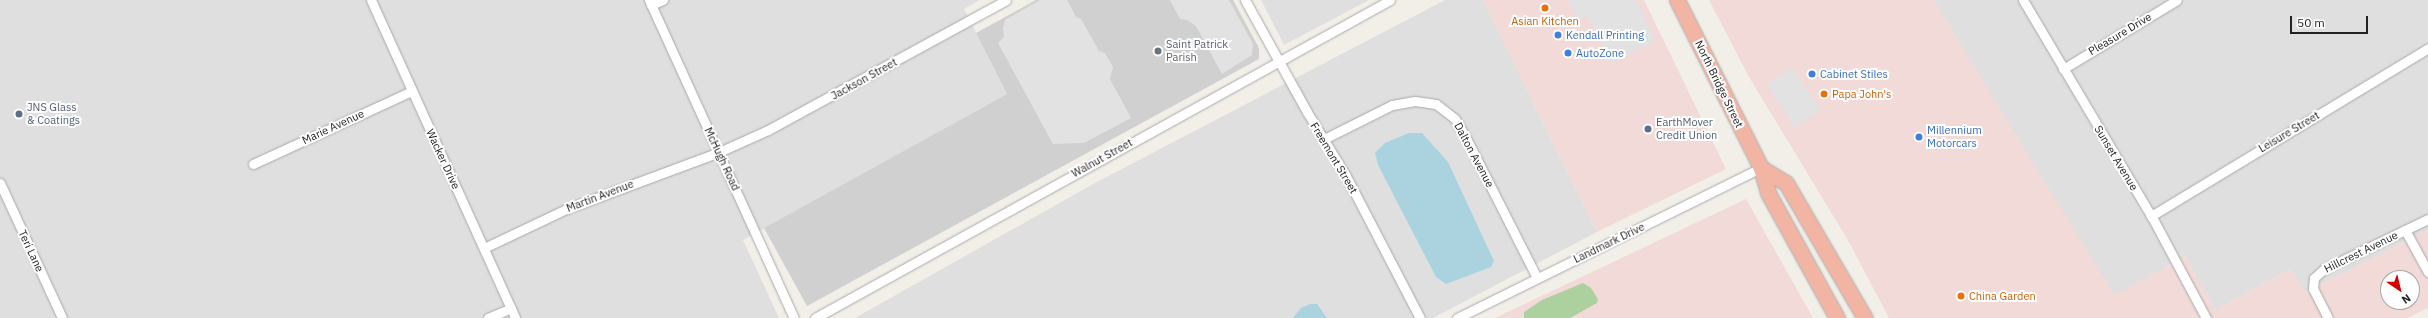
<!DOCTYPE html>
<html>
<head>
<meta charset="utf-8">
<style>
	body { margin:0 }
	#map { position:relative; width:2428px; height:318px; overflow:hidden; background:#f2efe9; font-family:"IBM Plex Sans",sans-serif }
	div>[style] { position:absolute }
	.residential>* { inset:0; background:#e0dfdf }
	.commercial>* { inset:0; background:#f2dad9 }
	.religious>* { inset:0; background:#d0d0d0 }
	.forest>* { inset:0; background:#add19e }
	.parking>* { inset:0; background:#e2e2e2; transform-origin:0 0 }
	.water>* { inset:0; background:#aad3df }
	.roads { filter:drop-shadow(0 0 1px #a9a9a9) drop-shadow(0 0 1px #a9a9a9) }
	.minor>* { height:9px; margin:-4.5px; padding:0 4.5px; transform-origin:4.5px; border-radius:4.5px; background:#fff }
	.trunk>* { height:15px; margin:-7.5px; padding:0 7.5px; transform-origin:7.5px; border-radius:7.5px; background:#f2b4a3 }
	.dots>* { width:11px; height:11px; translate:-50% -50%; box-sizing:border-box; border:2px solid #fff; border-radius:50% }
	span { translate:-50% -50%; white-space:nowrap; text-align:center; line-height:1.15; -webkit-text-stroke:4px #fff; paint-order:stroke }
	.food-label { font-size:11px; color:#c56008 }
	.left { translate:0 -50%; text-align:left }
	.street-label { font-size:11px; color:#222 }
	.shop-label { font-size:11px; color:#366cbe }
	.worship-label { font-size:11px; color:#5b616d }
	.service-label { font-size:11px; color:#4e5e75 }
	.north { position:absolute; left:2380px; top:270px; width:40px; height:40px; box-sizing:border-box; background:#fff; border:1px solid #a7a7a7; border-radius:50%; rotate:145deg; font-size:11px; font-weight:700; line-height:16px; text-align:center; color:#222 }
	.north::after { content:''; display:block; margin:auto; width:14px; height:18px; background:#d40000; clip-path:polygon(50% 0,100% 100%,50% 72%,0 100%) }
	.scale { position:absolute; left:2290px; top:16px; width:78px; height:18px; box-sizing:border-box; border:2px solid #222; border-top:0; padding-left:5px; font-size:12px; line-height:14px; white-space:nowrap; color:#222; -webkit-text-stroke:3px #fff; paint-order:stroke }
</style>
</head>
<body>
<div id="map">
	<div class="residential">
		<i style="clip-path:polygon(0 0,980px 0,964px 9px,1007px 94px,743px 240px,779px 318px,0 318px)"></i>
		<i style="clip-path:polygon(1261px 0,1369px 0,1284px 45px)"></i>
		<i style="clip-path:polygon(1445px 0,1483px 0,1597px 232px,1433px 318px,855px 318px,1095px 183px)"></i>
		<i style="clip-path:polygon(1933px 0,2428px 0,2428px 230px,2304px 293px,2291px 269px,2215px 310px,2185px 257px,2114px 296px)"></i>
	</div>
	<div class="commercial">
		<i style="clip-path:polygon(1483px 0,1644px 0,1726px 169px,1597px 232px)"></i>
		<i style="clip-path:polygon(evenodd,1709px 0,1933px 0,2114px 295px,2186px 257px,2215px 310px,2291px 269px,2304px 293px,2428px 230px,2428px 308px,2407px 318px,1889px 318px,1849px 242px,1749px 77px,1709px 0,2388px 278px,2412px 278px,2412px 302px,2388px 302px,2388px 278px)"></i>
		<i style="clip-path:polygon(1746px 199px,1813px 318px,1495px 318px)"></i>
	</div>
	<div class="religious">
		<i style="clip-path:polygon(1036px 0,1233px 0,1259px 48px,1259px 59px,807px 306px,764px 228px,1007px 94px,976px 33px)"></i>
	</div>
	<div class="forest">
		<i style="clip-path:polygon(1583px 283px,1591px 288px,1598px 299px,1597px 303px,1570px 318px,1524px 318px,1524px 312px,1542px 300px)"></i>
	</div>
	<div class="parking">
		<i style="clip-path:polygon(1040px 0,1067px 0,1076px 17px,1081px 19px,1099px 51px,1105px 53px,1113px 67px,1110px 79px,1131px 118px,1084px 143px,1053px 144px,998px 43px,1004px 37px,1003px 29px,1005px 20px)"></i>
		<i style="clip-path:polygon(1170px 0,1229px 0,1253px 44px,1252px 55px,1222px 74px,1196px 26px,1187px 20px,1180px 19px)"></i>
		<i style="clip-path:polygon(1568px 0,1636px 0,1656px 41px,1611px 63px,1587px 16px,1578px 20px)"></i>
		<i style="left:1793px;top:67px;width:52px;height:31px;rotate:58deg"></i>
	</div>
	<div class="water">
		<i style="clip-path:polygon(1409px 133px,1422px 133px,1448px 162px,1494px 261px,1491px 267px,1446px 284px,1436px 277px,1378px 165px,1375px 153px,1385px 143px)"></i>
		<i style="clip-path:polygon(1310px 304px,1317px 304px,1327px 318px,1293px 318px,1301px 308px)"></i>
	</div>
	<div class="roads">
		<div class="minor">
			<i style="left:371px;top:0;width:349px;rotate:65.6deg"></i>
			<i style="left:649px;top:0;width:349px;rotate:65.5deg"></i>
			<i style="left:1245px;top:0;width:128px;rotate:61deg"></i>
			<i style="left:1307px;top:112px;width:75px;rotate:58.6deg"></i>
			<i style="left:1346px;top:176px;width:160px;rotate:62.5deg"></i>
			<i style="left:2023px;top:0;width:252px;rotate:59.3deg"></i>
			<i style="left:2152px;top:217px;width:115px;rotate:61.9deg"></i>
			<i style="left:651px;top:5px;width:13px;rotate:-23deg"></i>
			<i style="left:2063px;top:69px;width:133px;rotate:-31.2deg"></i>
			<i style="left:1324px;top:139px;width:76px;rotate:-26.6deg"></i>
			<i style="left:1392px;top:105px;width:23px;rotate:-10deg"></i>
			<i style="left:1415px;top:101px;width:21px;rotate:8deg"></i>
			<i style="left:1436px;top:104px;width:24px;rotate:38deg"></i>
			<i style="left:1455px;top:119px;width:20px;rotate:60deg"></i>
			<i style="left:1465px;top:136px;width:159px;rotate:63.1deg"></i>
			<i style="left:253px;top:164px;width:175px;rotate:-24.7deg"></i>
			<i style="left:0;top:183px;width:149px;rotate:65.3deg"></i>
			<i style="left:2151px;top:216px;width:324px;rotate:-31.2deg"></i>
			<i style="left:2405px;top:230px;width:48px;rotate:61.3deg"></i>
			<i style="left:484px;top:248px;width:91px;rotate:-25.4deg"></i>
			<i style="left:566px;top:209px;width:163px;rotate:-20.4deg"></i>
			<i style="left:719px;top:152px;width:54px;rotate:-24.2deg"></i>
			<i style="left:768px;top:130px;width:271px;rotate:-28.6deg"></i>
			<i style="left:488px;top:318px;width:25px;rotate:-23deg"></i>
			<i style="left:815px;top:318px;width:657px;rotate:-28.94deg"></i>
			<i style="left:1457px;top:318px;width:339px;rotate:-26.3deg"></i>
			<i style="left:2328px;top:318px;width:33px;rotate:-117deg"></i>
			<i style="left:2313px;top:289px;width:11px;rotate:-85deg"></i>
			<i style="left:2314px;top:278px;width:13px;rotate:-42deg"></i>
			<i style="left:2324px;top:269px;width:115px;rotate:-25.7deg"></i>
		</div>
		<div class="trunk">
			<i style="left:1677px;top:0;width:188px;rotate:63.4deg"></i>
			<i style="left:1761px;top:168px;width:26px;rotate:74deg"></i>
			<i style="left:1768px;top:193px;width:143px;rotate:61.1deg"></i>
			<i style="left:1761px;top:168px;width:29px;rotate:31deg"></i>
			<i style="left:1786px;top:183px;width:156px;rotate:59.7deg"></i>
		</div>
	</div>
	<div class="dots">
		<i style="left:1545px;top:8px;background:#e8710a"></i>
		<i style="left:1558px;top:35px;background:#3f7fe0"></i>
		<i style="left:1158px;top:51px;background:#6b7280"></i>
		<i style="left:1568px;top:53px;background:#3f7fe0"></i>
		<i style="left:1812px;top:74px;background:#3f7fe0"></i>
		<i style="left:1824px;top:94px;background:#e8710a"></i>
		<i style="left:19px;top:114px;background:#5c6f8a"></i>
		<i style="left:1648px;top:129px;background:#5c6f8a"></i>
		<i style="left:1919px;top:137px;background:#3f7fe0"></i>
		<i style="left:1961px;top:296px;background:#e8710a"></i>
	</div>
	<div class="food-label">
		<span style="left:1545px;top:21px">Asian Kitchen</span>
		<span class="left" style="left:1832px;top:94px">Papa John's</span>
		<span class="left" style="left:1969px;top:296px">China Garden</span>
	</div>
	<div class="street-label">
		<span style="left:2120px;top:34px;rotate:-31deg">Pleasure Drive</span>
		<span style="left:864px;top:79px;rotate:-29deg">Jackson Street</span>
		<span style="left:1719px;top:84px;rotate:64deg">North Bridge Street</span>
		<span style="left:333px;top:127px;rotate:-25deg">Marie Avenue</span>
		<span style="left:2289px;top:132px;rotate:-31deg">Leisure Street</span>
		<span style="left:1474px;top:155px;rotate:62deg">Dalton Avenue</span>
		<span style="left:1102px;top:158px;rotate:-29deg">Walnut Street</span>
		<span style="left:1334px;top:158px;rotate:59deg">Freemont Street</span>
		<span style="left:2116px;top:158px;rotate:59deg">Sunset Avenue</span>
		<span style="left:443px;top:159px;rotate:65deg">Wacker Drive</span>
		<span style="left:722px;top:159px;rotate:65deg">McHugh Road</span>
		<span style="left:600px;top:196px;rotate:-21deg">Martin Avenue</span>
		<span style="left:1609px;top:243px;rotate:-26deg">Landmark Drive</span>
		<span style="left:31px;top:251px;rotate:65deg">Teri Lane</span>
		<span style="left:2361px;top:252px;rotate:-26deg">Hillcrest Avenue</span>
	</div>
	<div class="shop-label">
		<span class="left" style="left:1566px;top:35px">Kendall Printing</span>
		<span class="left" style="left:1576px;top:53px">AutoZone</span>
		<span class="left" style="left:1820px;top:74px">Cabinet Stiles</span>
		<span class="left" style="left:1927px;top:137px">Millennium<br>Motorcars</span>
	</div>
	<div class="worship-label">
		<span class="left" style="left:1166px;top:51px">Saint Patrick<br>Parish</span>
	</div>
	<div class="service-label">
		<span class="left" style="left:27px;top:114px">JNS Glass<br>&amp; Coatings</span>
		<span class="left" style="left:1656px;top:129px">EarthMover<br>Credit Union</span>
	</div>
	<div class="north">N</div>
	<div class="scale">50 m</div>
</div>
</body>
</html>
